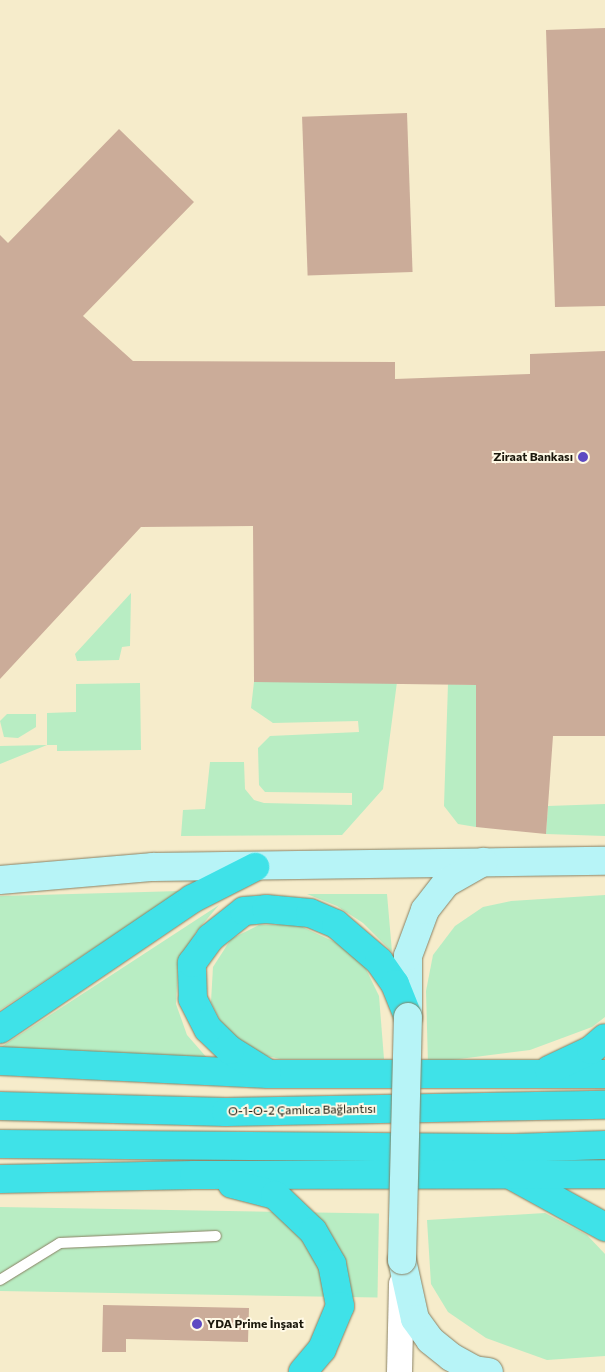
<!DOCTYPE html>
<html>
<head>
<meta charset="utf-8">
<style>
	body { margin:0 }
	#map { position:relative; width:605px; height:1372px; overflow:hidden; background:#f6eccb; font-family:Commissioner,sans-serif }
	div>[style] { position:absolute }
	.green>* { inset:0; background:#b8edc3; transform-origin:0 0 }
	.building>* { inset:0; background:#cbac99; transform-origin:0 0 }
	.roads { filter:drop-shadow(0 0 1px #8a8163) drop-shadow(0 0 1px #8a8163) }
	.service>* { height:10px; margin:-5px; padding:0 5px; transform-origin:5px; border-radius:5px; background:#fff }
	.tertiary>* { height:25px; margin:-12.5px; padding:0 12.5px; transform-origin:12.5px; border-radius:12.5px; background:#fff }
	.secondary>* { height:28px; margin:-14px; padding:0 14px; transform-origin:14px; border-radius:14px; background:#b7f4f7 }
	.trunk>* { height:28px; margin:-14px; padding:0 14px; transform-origin:14px; border-radius:14px; background:#3fe2e8 }
	.bridges { filter:drop-shadow(0 0 1px #8a8163) drop-shadow(0 0 1px #8a8163) }
	.secondary-bridge>* { height:28px; margin:-14px; padding:0 14px; transform-origin:14px; border-radius:14px; background:#b7f4f7 }
	.dots>* { width:14px; height:14px; translate:-50% -50%; box-sizing:border-box; border:2px solid #fff9e6; border-radius:50% }
	span { translate:-50% -50%; white-space:nowrap; text-align:center; line-height:1.15; -webkit-text-stroke:4px #fff9e6; paint-order:stroke }
	.poi-label { font-size:12px; color:#1b180c; font-weight:700 }
	.right { translate:-100% -50%; text-align:right }
	.left { translate:0 -50%; text-align:left }
	.street-label { font-size:12px; color:#1b180c }
</style>
</head>
<body>
<div id="map">
	<div class="green">
		<i style="clip-path:polygon(131px 593px,130px 646px,122px 647px,119px 660px,77px 661px,75px 654px)"></i>
		<i style="clip-path:polygon(254px 682px,397px 682px,383px 789px,342px 835px,181px 836px,183px 810px,205px 809px,210px 762px,244px 762px,245px 789px,254px 800px,264px 803px,352px 805px,352px 793px,265px 792px,259px 785px,258px 748px,270px 736px,359px 732px,358px 721px,273px 723px,251px 708px)"></i>
		<i style="clip-path:polygon(140px 683px,141px 750px,57px 751px,57px 745px,47px 745px,0 764px,0 746px,47px 745px,47px 713px,76px 712px,76px 684px)"></i>
		<i style="clip-path:polygon(448px 684px,476px 685px,476px 827px,458px 824px,444px 806px)"></i>
		<i style="clip-path:polygon(7px 714px,36px 714px,36px 727px,18px 738px,4px 737px,0 721px)"></i>
		<i style="clip-path:polygon(605px 804px,605px 836px,546px 834px,548px 806px)"></i>
		<i style="clip-path:polygon(181px 891px,0 1010px,0 896px)"></i>
		<i style="clip-path:polygon(307px 894px,387px 894px,392px 952px,363px 923px,337px 906px)"></i>
		<i style="clip-path:polygon(605px 895px,605px 1017px,592px 1027px,530px 1050px,428px 1063px,426px 991px,433px 955px,455px 926px,483px 907px,511px 901px)"></i>
		<i style="clip-path:polygon(219px 905px,196px 932px,178px 966px,176px 1004px,187px 1035px,208px 1059px,1px 1047px)"></i>
		<i style="clip-path:polygon(259px 925px,298px 925px,339px 944px,364px 965px,379px 996px,384px 1059px,280px 1059px,250px 1052px,224px 1028px,211px 1002px,213px 967px,231px 939px)"></i>
		<i style="left:0;top:1207px;width:379px;height:84px;rotate:1deg"></i>
		<i style="clip-path:polygon(545px 1213px,587px 1235px,605px 1254px,605px 1356px,547px 1360px,486px 1338px,448px 1312px,431px 1284px,427px 1220px)"></i>
	</div>
	<div class="building">
		<i style="clip-path:polygon(605px 28px,605px 306px,555px 307px,546px 30px)"></i>
		<i style="left:407px;top:113px;width:159px;height:105px;rotate:88deg"></i>
		<i style="clip-path:polygon(119px 129px,194px 202px,83px 316px,133px 361px,395px 362px,395px 379px,530px 374px,530px 354px,605px 351px,605px 736px,553px 736px,546px 834px,476px 827px,476px 685px,254px 682px,253px 526px,141px 527px,0 679px,0 235px,8px 243px)"></i>
		<i style="clip-path:polygon(103px 1305px,249px 1308px,248px 1342px,126px 1339px,126px 1352px,102px 1352px)"></i>
	</div>
	<div class="roads">
		<div class="service">
			<i style="left:0;top:1280px;width:70px;rotate:-31.7deg"></i>
			<i style="left:60px;top:1243px;width:156px;rotate:-2.6deg"></i>
		</div>
		<div class="tertiary">
			<i style="left:399px;top:1372px;width:89px;rotate:-88.7deg"></i>
		</div>
		<div class="secondary">
			<i style="left:0;top:880px;width:154px;rotate:-4.9deg"></i>
			<i style="left:153px;top:867px;width:452px;rotate:-0.8deg"></i>
			<i style="left:408px;top:1017px;width:61px;rotate:-90deg"></i>
			<i style="left:408px;top:956px;width:49px;rotate:-69.7deg"></i>
			<i style="left:425px;top:910px;width:34px;rotate:-52deg"></i>
			<i style="left:446px;top:883px;width:43px;rotate:-29.6deg"></i>
			<i style="left:402px;top:1260px;width:60px;rotate:77.6deg"></i>
			<i style="left:415px;top:1319px;width:26px;rotate:54deg"></i>
			<i style="left:430px;top:1340px;width:27px;rotate:39deg"></i>
			<i style="left:451px;top:1357px;width:26px;rotate:29deg"></i>
			<i style="left:474px;top:1370px;width:15px;rotate:8deg"></i>
		</div>
		<div class="trunk">
			<i style="left:0;top:1029px;width:232px;rotate:-34.1deg"></i>
			<i style="left:192px;top:899px;width:71px;rotate:-26.9deg"></i>
			<i style="left:0;top:1061px;width:268px;rotate:2.8deg"></i>
			<i style="left:268px;top:1074px;width:337px"></i>
			<i style="left:549px;top:1070px;width:47px;rotate:-25.5deg"></i>
			<i style="left:591px;top:1050px;width:18px;rotate:-41deg"></i>
			<i style="left:267px;top:1073px;width:44px;rotate:-148.1deg"></i>
			<i style="left:230px;top:1050px;width:30px;rotate:-136deg"></i>
			<i style="left:208px;top:1029px;width:34px;rotate:-117deg"></i>
			<i style="left:193px;top:999px;width:36px;rotate:-92deg"></i>
			<i style="left:192px;top:963px;width:31px;rotate:-54deg"></i>
			<i style="left:210px;top:938px;width:43px;rotate:-38.5deg"></i>
			<i style="left:244px;top:911px;width:22px;rotate:-5deg"></i>
			<i style="left:266px;top:909px;width:44px;rotate:5.2deg"></i>
			<i style="left:310px;top:913px;width:28px;rotate:23deg"></i>
			<i style="left:336px;top:924px;width:57px;rotate:40.7deg"></i>
			<i style="left:379px;top:961px;width:28px;rotate:55deg"></i>
			<i style="left:395px;top:984px;width:35px;rotate:68deg"></i>
			<i style="left:0;top:1106px;width:226px;rotate:1.5deg"></i>
			<i style="left:226px;top:1112px;width:379px;rotate:-1.1deg"></i>
			<i style="left:0;top:1144px;width:515px;rotate:0.45deg"></i>
			<i style="left:515px;top:1148px;width:90px;rotate:-1.9deg"></i>
			<i style="left:514px;top:1177px;width:104px;rotate:28.8deg"></i>
			<i style="left:0;top:1179px;width:194px;rotate:-1.2deg"></i>
			<i style="left:194px;top:1175px;width:411px;rotate:-0.1deg"></i>
			<i style="left:232px;top:1184px;width:44px;rotate:14.3deg"></i>
			<i style="left:275px;top:1195px;width:52px;rotate:43.5deg"></i>
			<i style="left:313px;top:1231px;width:38px;rotate:60deg"></i>
			<i style="left:332px;top:1264px;width:43px;rotate:79.2deg"></i>
			<i style="left:340px;top:1306px;width:47px;rotate:112.7deg"></i>
			<i style="left:322px;top:1349px;width:30px;rotate:130deg"></i>
		</div>
	</div>
	<div class="bridges">
		<div class="secondary-bridge">
			<i style="left:402px;top:1260px;width:243px;rotate:-88.6deg"></i>
		</div>
	</div>
	<div class="dots">
		<i style="left:583px;top:457px;background:#5d4ac2"></i>
		<i style="left:197px;top:1324px;background:#5d4ac2"></i>
	</div>
	<div class="poi-label">
		<span class="right" style="left:573px;top:457px">Ziraat Bankası</span>
		<span class="left" style="left:207px;top:1324px">YDA Prime İnşaat</span>
	</div>
	<div class="street-label">
		<span style="left:302px;top:1110px;rotate:-1deg">O-1-O-2 Çamlıca Bağlantısı</span>
	</div>
</div>
</body>
</html>
